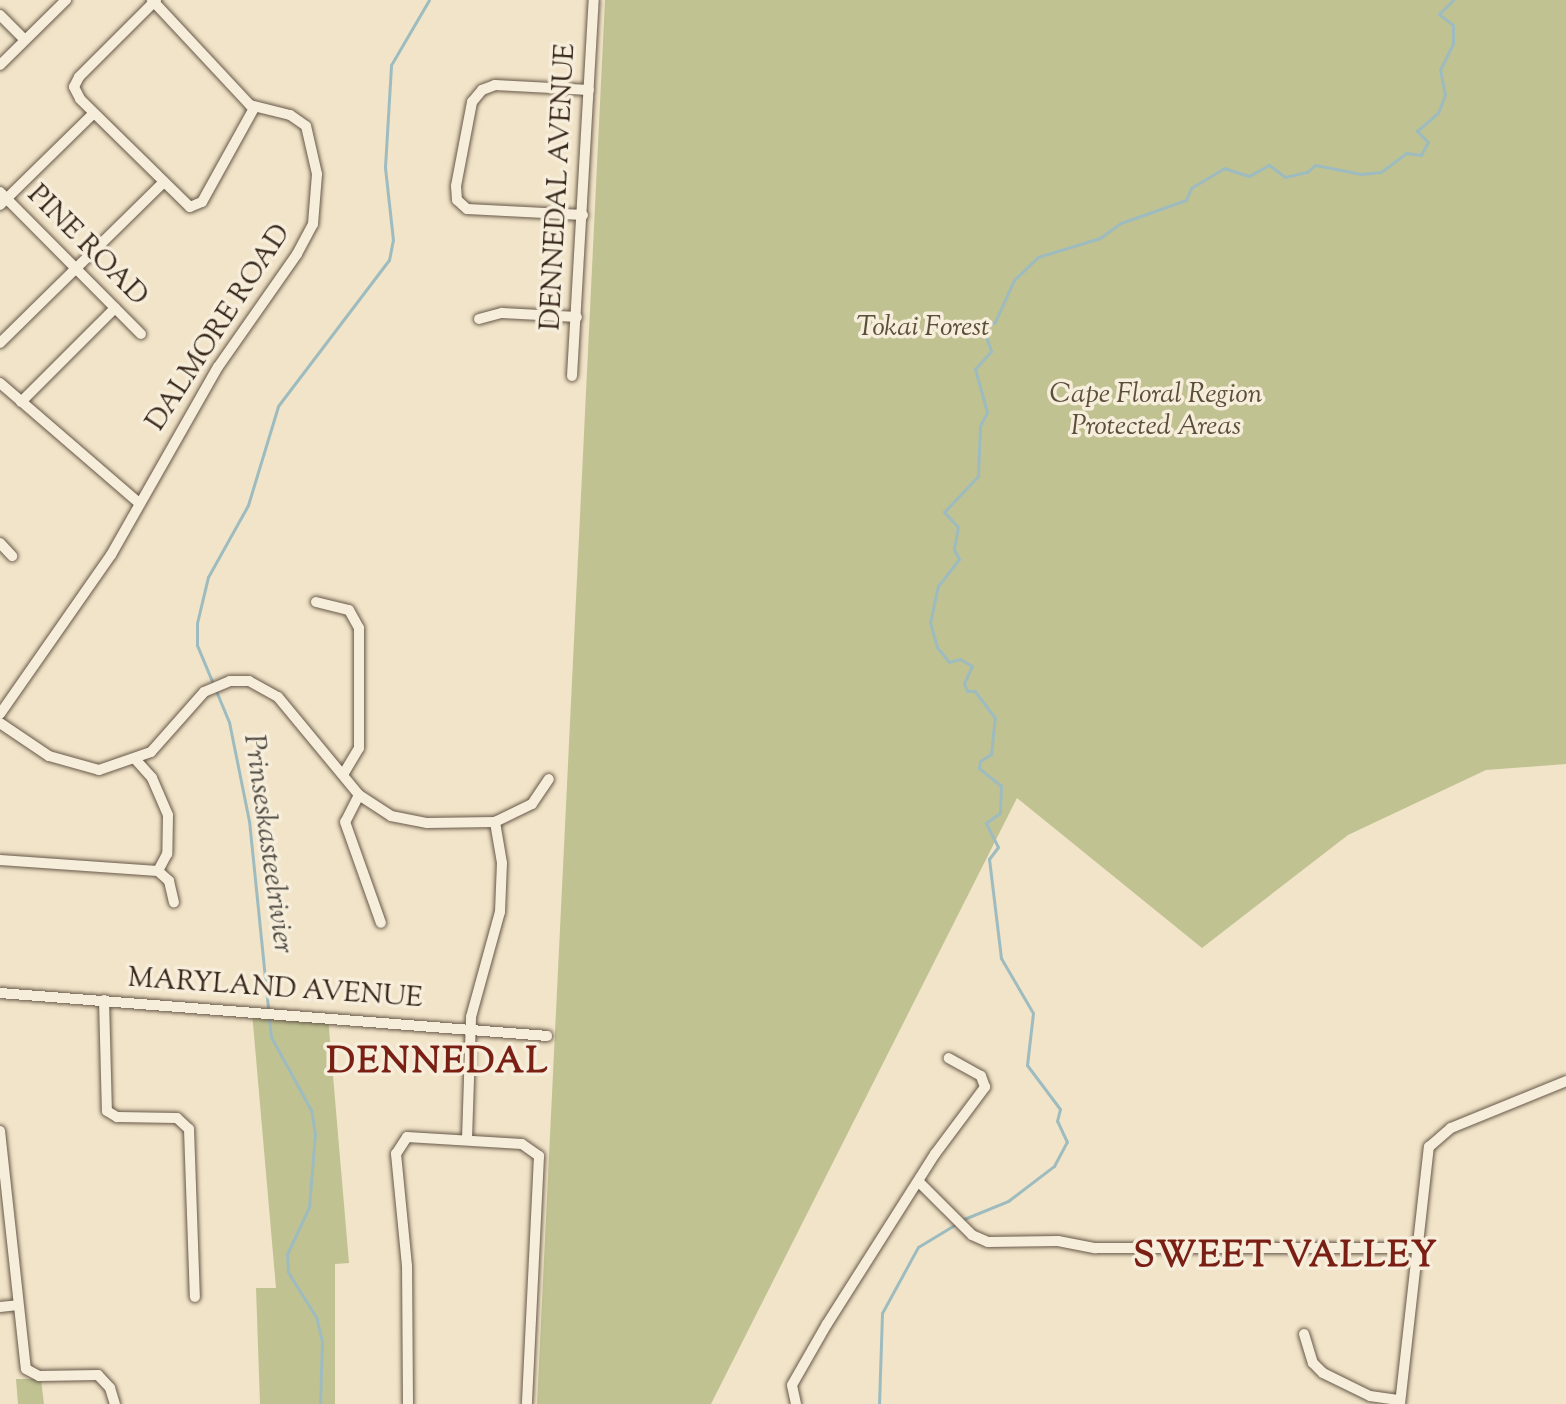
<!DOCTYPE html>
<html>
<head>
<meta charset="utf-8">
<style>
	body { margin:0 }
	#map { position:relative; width:1566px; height:1404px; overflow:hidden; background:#f1e4c8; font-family:"Sorts Mill Goudy",serif }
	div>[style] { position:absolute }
	.green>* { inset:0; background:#c0c292 }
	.stream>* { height:3px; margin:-1.5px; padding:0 1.5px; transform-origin:1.5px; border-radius:1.5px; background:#9ebcbf }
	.roads { filter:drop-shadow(0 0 2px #675848) drop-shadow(0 0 2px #675848) }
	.minor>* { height:10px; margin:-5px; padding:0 5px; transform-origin:5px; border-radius:5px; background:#f6eddb }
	span { translate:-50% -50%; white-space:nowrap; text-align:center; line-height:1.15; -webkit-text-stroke:7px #f6eddb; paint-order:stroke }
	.street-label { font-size:28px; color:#39291d }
	.park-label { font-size:28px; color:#5b4f3a; font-style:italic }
	.water-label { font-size:30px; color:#524e46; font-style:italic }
	.district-label { font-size:36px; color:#7a1f14; font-weight:700; letter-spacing:2px }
</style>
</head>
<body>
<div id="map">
	<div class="green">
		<i style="clip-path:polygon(605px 0,1566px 0,1566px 764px,1486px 770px,1348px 835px,1202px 948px,1017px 798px,711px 1404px,537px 1404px)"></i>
		<i style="clip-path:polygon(252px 1012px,328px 1017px,349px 1263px,335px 1264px,335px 1404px,260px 1404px,256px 1288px,276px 1288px)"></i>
		<i style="clip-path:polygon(16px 1379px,41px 1379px,44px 1404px,18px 1404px)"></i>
	</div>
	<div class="stream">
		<i style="left:964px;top:1219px;width:48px;rotate:-22.2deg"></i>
		<i style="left:1008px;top:1201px;width:58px;rotate:-37.3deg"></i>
		<i style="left:1054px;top:1166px;width:27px;rotate:-62deg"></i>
		<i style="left:1067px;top:1142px;width:23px;rotate:-115deg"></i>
		<i style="left:1057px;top:1121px;width:12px;rotate:-76deg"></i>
		<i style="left:1060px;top:1109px;width:55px;rotate:-126.9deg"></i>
		<i style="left:1027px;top:1065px;width:52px;rotate:-83.4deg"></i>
		<i style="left:1033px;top:1013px;width:64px;rotate:-120.2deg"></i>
		<i style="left:1001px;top:958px;width:100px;rotate:-96.9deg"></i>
		<i style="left:989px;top:859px;width:15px;rotate:-53deg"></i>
		<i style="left:998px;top:847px;width:27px;rotate:-117deg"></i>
		<i style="left:986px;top:823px;width:17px;rotate:-36deg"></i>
		<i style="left:1000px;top:813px;width:27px;rotate:-88deg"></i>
		<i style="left:1001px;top:786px;width:28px;rotate:-141deg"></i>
		<i style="left:979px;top:768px;width:7px;rotate:-82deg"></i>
		<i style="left:980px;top:761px;width:13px;rotate:-32deg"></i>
		<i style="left:991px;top:754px;width:36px;rotate:-84deg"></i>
		<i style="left:995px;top:718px;width:34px;rotate:-127deg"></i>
		<i style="left:975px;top:691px;width:8px;rotate:180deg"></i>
		<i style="left:967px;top:691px;width:9px;rotate:-111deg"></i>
		<i style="left:964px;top:683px;width:19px;rotate:-65deg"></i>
		<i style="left:972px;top:666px;width:14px;rotate:-150deg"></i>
		<i style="left:960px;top:659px;width:11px;rotate:165deg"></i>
		<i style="left:949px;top:662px;width:19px;rotate:-129deg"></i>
		<i style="left:937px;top:647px;width:25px;rotate:-106deg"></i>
		<i style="left:930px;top:623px;width:38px;rotate:-78deg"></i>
		<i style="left:938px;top:586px;width:34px;rotate:-52deg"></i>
		<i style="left:959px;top:559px;width:11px;rotate:-117deg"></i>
		<i style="left:954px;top:549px;width:22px;rotate:-80deg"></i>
		<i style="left:958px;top:527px;width:21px;rotate:-133deg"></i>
		<i style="left:944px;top:512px;width:50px;rotate:-46.6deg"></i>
		<i style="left:978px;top:476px;width:50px;rotate:-87.7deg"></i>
		<i style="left:980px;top:426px;width:16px;rotate:-63deg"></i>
		<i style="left:987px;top:412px;width:45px;rotate:-105.6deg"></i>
		<i style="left:975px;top:369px;width:24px;rotate:-48deg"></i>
		<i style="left:991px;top:351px;width:24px;rotate:-109deg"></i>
		<i style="left:983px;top:328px;width:13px;rotate:-27deg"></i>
		<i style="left:995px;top:322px;width:46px;rotate:-65.7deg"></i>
		<i style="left:1014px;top:280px;width:33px;rotate:-44deg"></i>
		<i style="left:1038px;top:257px;width:65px;rotate:-17deg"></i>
		<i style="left:1100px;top:238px;width:26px;rotate:-36deg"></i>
		<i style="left:1121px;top:223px;width:69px;rotate:-19.5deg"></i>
		<i style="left:1186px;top:200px;width:13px;rotate:-67deg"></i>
		<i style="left:1191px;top:188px;width:39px;rotate:-31deg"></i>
		<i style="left:1224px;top:168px;width:26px;rotate:18deg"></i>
		<i style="left:1249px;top:176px;width:23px;rotate:-29deg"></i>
		<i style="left:1269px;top:165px;width:20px;rotate:37deg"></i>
		<i style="left:1285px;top:177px;width:23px;rotate:-13deg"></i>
		<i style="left:1307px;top:172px;width:11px;rotate:-41deg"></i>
		<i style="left:1315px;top:165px;width:47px;rotate:11.1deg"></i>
		<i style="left:1361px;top:174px;width:20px;rotate:-6deg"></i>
		<i style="left:1381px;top:172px;width:31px;rotate:-37deg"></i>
		<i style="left:1406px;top:153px;width:15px;rotate:8deg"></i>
		<i style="left:1421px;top:155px;width:15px;rotate:-62deg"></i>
		<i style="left:1428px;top:142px;width:16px;rotate:-135deg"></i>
		<i style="left:1417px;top:131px;width:28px;rotate:-41deg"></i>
		<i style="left:1438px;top:113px;width:19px;rotate:-69deg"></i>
		<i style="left:1445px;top:95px;width:25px;rotate:-101deg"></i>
		<i style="left:1440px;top:70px;width:30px;rotate:-64deg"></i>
		<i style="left:1453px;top:43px;width:18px;rotate:-90deg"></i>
		<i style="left:1453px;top:25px;width:18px;rotate:-142deg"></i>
		<i style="left:1439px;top:14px;width:20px;rotate:-45deg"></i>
		<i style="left:320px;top:1404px;width:62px;rotate:-88.2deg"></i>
		<i style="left:322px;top:1342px;width:26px;rotate:-103deg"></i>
		<i style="left:316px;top:1317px;width:53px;rotate:-121.9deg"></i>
		<i style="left:288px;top:1272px;width:18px;rotate:-93deg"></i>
		<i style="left:287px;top:1254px;width:52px;rotate:-64.9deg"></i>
		<i style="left:309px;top:1207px;width:73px;rotate:-85.3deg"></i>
		<i style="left:315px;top:1134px;width:24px;rotate:-99deg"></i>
		<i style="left:311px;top:1110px;width:83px;rotate:-118.7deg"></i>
		<i style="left:271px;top:1037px;width:217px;rotate:-95.8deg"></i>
		<i style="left:249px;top:821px;width:101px;rotate:-101.4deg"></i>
		<i style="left:229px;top:722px;width:83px;rotate:-112.6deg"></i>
		<i style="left:197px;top:645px;width:22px;rotate:-90deg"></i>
		<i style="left:197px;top:623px;width:47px;rotate:-76.6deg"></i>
		<i style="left:208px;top:577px;width:82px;rotate:-60.9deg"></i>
		<i style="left:248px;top:505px;width:103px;rotate:-73.1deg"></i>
		<i style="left:278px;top:406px;width:183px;rotate:-52.8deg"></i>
		<i style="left:389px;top:260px;width:20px;rotate:-79deg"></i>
		<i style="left:393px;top:240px;width:73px;rotate:-96.3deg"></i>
		<i style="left:385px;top:167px;width:102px;rotate:-86.6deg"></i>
		<i style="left:391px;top:65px;width:75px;rotate:-59.7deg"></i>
		<i style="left:879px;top:1404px;width:91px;rotate:-88.1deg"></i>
		<i style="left:882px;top:1313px;width:75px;rotate:-61.4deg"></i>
		<i style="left:918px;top:1247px;width:44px;rotate:-31.2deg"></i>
	</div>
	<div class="roads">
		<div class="minor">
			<i style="left:156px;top:0;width:109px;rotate:135deg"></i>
			<i style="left:79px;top:77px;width:11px;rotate:117deg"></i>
			<i style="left:74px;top:87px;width:13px;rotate:63deg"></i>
			<i style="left:80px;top:99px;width:154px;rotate:44.5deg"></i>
			<i style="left:190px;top:207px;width:13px;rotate:-23deg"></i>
			<i style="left:202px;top:202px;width:107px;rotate:-61deg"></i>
			<i style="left:0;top:15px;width:35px;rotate:45deg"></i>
			<i style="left:0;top:65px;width:93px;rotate:-44.6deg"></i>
			<i style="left:0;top:192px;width:200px;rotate:45.2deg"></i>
			<i style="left:0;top:205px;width:130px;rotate:-44.4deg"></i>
			<i style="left:583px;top:215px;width:116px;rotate:-177deg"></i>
			<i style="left:467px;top:209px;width:13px;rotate:-138deg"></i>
			<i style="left:457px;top:200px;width:14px;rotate:-94deg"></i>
			<i style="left:456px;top:186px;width:86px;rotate:-79.2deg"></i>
			<i style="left:472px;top:102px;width:16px;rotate:-50deg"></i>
			<i style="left:482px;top:90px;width:14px;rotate:-21deg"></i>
			<i style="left:495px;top:85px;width:94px;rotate:3deg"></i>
			<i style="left:479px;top:319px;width:24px;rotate:-15deg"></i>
			<i style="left:502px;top:313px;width:75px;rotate:3.1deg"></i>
			<i style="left:0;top:343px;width:227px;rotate:-44.5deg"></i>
			<i style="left:572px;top:376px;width:377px;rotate:-86.7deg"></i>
			<i style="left:0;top:383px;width:184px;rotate:40.8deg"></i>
			<i style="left:21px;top:402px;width:133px;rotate:-45deg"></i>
			<i style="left:0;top:543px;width:18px;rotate:47deg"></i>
			<i style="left:316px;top:602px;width:34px;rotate:14deg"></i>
			<i style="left:349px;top:610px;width:21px;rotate:61deg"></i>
			<i style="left:359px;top:628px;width:120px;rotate:90deg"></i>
			<i style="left:359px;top:748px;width:31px;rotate:121deg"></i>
			<i style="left:0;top:714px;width:194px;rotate:-55.1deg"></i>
			<i style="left:111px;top:555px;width:216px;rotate:-60.4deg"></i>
			<i style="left:218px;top:367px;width:138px;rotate:-55deg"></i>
			<i style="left:297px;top:254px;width:34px;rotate:-62deg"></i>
			<i style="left:313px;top:224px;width:50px;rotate:-85.4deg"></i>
			<i style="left:317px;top:174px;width:49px;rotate:-102.9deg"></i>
			<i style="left:306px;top:126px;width:19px;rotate:-145deg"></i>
			<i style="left:290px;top:115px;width:41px;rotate:-166deg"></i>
			<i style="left:250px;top:105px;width:144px;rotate:-133deg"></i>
			<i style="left:0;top:723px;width:59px;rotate:34deg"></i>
			<i style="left:49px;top:756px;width:52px;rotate:15.6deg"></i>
			<i style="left:99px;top:770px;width:55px;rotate:-19.1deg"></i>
			<i style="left:151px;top:752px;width:80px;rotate:-48.5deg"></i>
			<i style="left:204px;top:692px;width:28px;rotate:-23deg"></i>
			<i style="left:230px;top:681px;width:19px"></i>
			<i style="left:249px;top:681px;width:33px;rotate:29deg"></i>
			<i style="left:278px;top:697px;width:127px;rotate:50.4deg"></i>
			<i style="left:359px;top:795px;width:38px;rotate:33deg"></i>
			<i style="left:391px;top:816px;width:37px;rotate:11deg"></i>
			<i style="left:427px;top:823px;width:68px;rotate:-0.8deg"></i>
			<i style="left:495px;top:822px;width:41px;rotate:-25.9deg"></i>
			<i style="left:532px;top:804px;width:30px;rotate:-56deg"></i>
			<i style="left:136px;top:760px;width:24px;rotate:48deg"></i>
			<i style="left:152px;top:778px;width:40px;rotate:66.6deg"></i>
			<i style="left:168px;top:815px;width:39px;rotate:91deg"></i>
			<i style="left:167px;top:854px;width:19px;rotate:118deg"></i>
			<i style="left:359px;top:795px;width:30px;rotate:117deg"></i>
			<i style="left:345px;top:822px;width:107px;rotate:70.4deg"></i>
			<i style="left:0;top:860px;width:158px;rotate:4deg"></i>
			<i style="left:158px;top:871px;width:15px;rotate:42deg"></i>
			<i style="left:169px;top:881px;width:22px;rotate:77deg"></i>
			<i style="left:0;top:993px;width:549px;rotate:4.49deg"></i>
			<i style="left:104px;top:1000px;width:111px;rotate:88.5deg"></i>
			<i style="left:107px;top:1111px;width:12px;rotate:31deg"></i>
			<i style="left:117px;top:1117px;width:60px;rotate:1deg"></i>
			<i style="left:177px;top:1118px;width:16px;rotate:43deg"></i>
			<i style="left:189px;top:1129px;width:168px;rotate:88deg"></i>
			<i style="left:0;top:1131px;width:239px;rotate:83.8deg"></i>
			<i style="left:26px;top:1369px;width:15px;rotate:28deg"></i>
			<i style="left:39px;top:1376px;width:59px;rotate:-1deg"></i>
			<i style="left:98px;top:1375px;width:18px;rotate:47deg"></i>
			<i style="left:110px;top:1388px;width:17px;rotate:73deg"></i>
			<i style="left:467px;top:1139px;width:122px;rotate:-88.1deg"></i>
			<i style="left:471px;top:1017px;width:109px;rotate:-74.6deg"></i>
			<i style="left:500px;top:912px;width:49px;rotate:-87.7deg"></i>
			<i style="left:502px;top:863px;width:42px;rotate:-99.7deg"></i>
			<i style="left:920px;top:1183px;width:74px;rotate:45deg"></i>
			<i style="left:972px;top:1235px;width:17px;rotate:24deg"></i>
			<i style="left:988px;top:1242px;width:70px;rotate:-0.8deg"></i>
			<i style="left:1058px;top:1241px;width:38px;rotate:11deg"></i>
			<i style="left:1095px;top:1248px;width:320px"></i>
			<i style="left:0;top:1307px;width:18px;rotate:-6deg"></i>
			<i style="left:1304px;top:1334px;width:30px;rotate:73deg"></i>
			<i style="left:1313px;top:1363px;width:14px;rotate:45deg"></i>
			<i style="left:1323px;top:1373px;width:52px;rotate:26.1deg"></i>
			<i style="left:1370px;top:1396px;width:30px;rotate:8deg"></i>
			<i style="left:408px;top:1404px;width:138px;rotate:-90.4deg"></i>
			<i style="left:407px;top:1266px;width:113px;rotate:-95.6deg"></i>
			<i style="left:396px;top:1154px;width:20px;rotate:-57deg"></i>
			<i style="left:407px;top:1137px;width:115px;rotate:3.5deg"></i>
			<i style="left:522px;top:1144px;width:21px;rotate:35deg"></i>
			<i style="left:539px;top:1156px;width:248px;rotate:92.8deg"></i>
			<i style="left:796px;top:1404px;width:19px;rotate:-102deg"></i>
			<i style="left:792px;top:1385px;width:70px;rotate:-60.2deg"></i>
			<i style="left:827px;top:1324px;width:201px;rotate:-57.6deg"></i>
			<i style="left:935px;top:1154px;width:84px;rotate:-53.3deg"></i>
			<i style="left:985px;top:1087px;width:12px;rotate:-110deg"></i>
			<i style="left:981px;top:1076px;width:37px;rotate:-151deg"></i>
			<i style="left:1400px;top:1404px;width:259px;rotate:-83.6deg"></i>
			<i style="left:1429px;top:1147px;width:29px;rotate:-41deg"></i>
			<i style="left:1451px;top:1128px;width:124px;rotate:-22.2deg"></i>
		</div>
	</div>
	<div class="street-label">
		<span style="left:559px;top:187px;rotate:-87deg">DENNEDAL AVENUE</span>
		<span style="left:87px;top:246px;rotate:45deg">PINE ROAD</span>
		<span style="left:219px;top:328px;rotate:-57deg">DALMORE ROAD</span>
		<span style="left:275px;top:989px;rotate:4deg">MARYLAND AVENUE</span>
	</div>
	<div class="park-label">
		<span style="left:923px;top:328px">Tokai Forest</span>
		<span style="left:1156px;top:411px">Cape Floral Region<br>Protected Areas</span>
	</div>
	<div class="water-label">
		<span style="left:267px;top:844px;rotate:82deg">Prinseskasteelrivier</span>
	</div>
	<div class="district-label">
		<span style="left:438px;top:1064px">DENNEDAL</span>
		<span style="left:1286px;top:1258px">SWEET VALLEY</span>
	</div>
</div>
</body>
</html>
